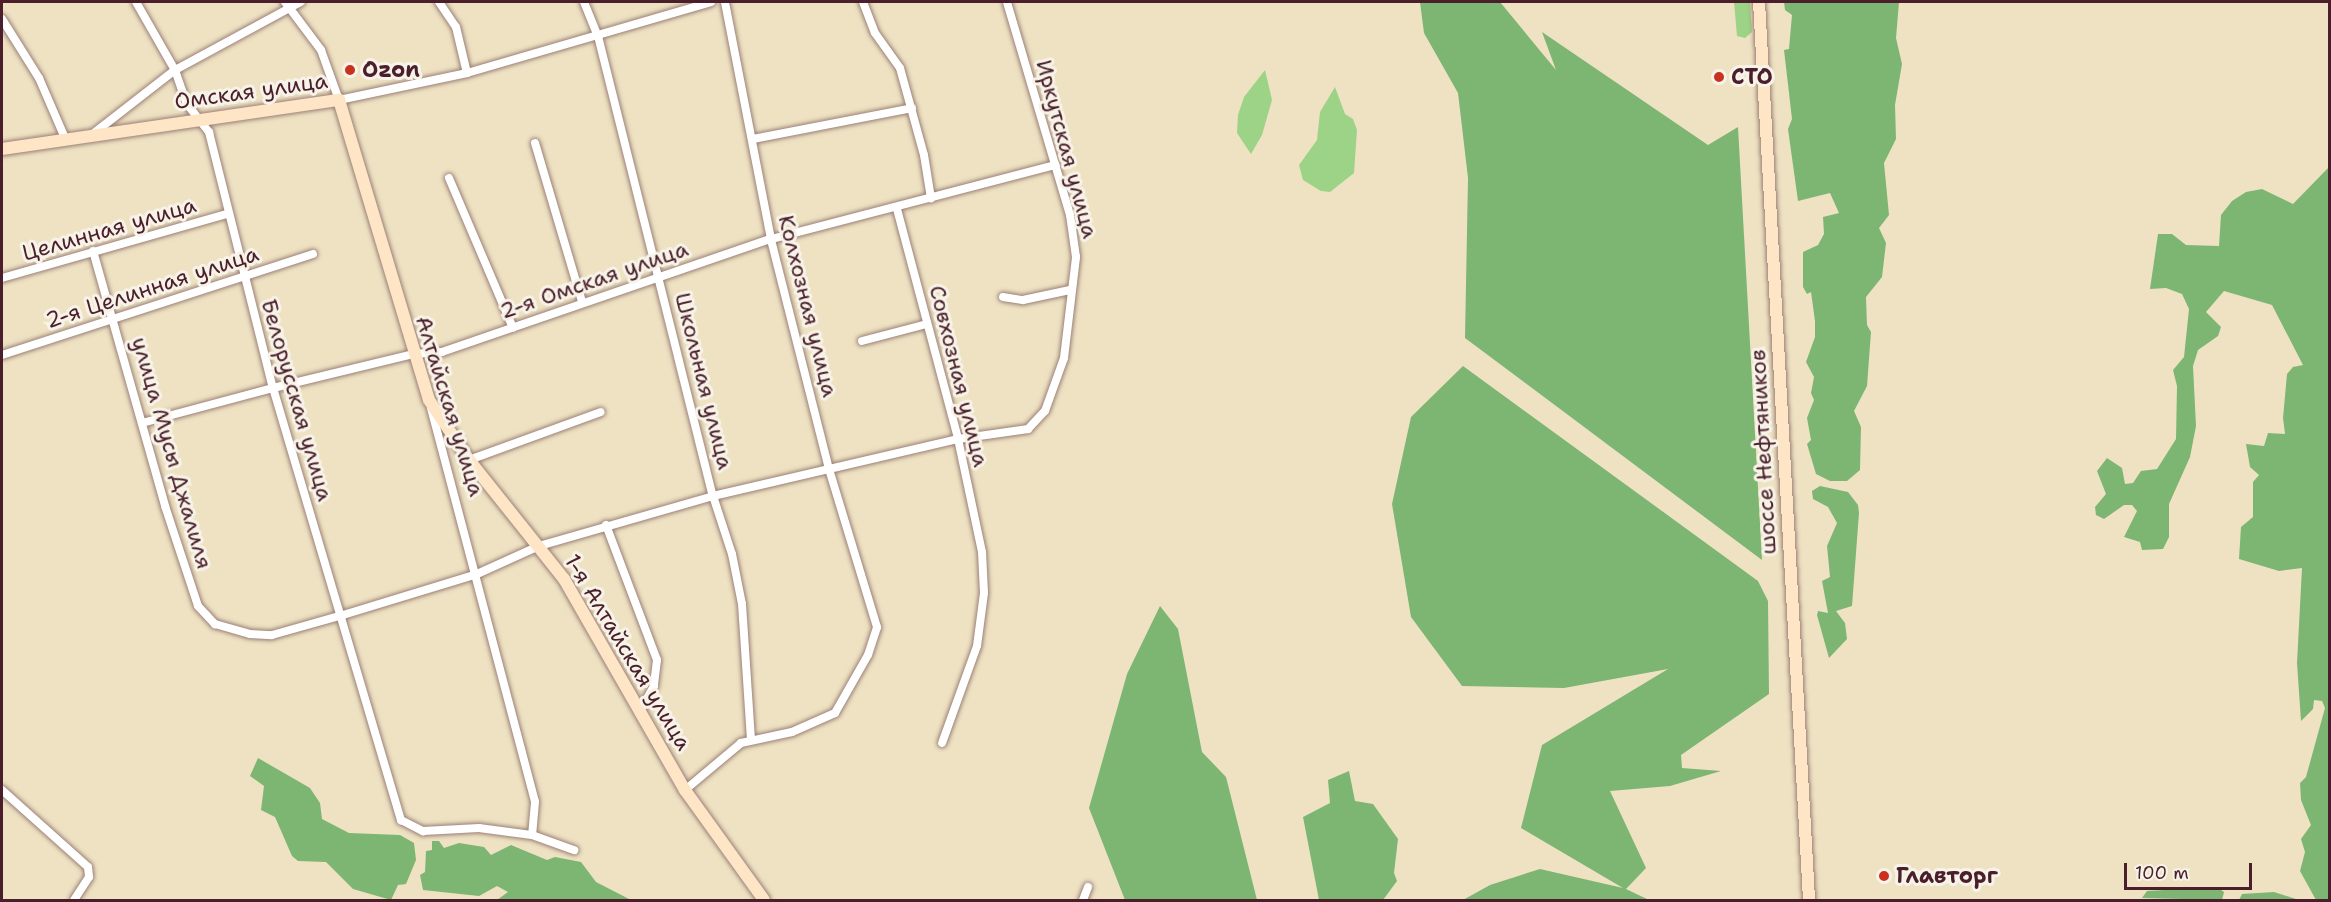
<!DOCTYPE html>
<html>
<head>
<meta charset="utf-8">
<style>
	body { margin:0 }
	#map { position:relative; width:2331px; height:902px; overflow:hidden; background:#eee2c3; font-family:"Shantell Sans",sans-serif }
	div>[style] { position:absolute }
	.green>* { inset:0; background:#9cd386 }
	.forest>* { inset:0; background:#7db573 }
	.roads { filter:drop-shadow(0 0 2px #9c8077) drop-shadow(0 0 2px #9c8077) }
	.street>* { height:8px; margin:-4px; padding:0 4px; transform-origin:4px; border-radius:4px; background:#fff }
	.secondary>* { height:12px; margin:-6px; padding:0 6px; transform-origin:6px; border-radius:6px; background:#fde5c5 }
	.dots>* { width:16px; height:16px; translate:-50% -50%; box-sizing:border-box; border:3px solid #f7f3e8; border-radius:50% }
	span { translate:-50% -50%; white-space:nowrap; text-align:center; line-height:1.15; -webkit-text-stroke:6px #f7f3e8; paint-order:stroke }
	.poi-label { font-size:22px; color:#4a1f2b; font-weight:700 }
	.left { translate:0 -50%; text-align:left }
	.street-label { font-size:22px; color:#4a1f2b }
	.frame { position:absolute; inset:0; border:3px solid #4a1f2b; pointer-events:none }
	.scale { position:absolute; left:2124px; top:863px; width:128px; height:27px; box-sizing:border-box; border:3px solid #4a1f2b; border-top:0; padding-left:8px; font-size:18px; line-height:21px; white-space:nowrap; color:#4a1f2b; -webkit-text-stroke:4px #f7f3e8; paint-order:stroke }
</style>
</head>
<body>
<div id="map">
	<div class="green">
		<i style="clip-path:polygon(1734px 2px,1750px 2px,1752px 32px,1745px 38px,1737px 36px)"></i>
		<i style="clip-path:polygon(1265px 70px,1272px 100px,1262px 135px,1251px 154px,1237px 133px,1238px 115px,1244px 97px)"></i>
		<i style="clip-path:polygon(1335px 87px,1345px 114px,1353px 119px,1357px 130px,1354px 173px,1330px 192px,1321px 191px,1303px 180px,1299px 165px,1317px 140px,1320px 112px)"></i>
	</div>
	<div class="forest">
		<i style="clip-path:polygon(1420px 2px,1500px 2px,1556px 70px,1542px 32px,1708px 145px,1738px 127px,1762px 560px,1465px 338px,1468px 178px,1458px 93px,1424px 33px)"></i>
		<i style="clip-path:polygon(1784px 2px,1899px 2px,1896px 38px,1902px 64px,1895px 105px,1896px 139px,1884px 163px,1889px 215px,1879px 228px,1886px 243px,1882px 277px,1866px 297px,1867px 325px,1871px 332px,1867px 386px,1854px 411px,1861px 427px,1860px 470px,1847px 481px,1830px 481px,1816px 474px,1807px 444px,1811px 440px,1807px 418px,1814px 400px,1811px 393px,1814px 377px,1806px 362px,1815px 337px,1815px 321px,1811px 292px,1807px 294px,1803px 287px,1803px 252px,1818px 245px,1824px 234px,1823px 217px,1839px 213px,1830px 193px,1798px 201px,1788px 129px,1792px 119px,1784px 50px,1789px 49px,1792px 15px,1785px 10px)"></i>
		<i style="clip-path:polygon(2329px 167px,2330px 900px,2316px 900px,2300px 871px,2305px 852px,2301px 839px,2311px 825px,2301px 800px,2300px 783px,2306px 777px,2325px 708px,2322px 701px,2314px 700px,2313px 709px,2301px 721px,2297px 663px,2302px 568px,2279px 571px,2239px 559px,2241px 527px,2253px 517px,2253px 482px,2259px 475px,2250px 467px,2246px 444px,2264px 446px,2268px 433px,2285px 434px,2283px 418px,2287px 374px,2293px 367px,2303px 365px,2272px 305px,2224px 291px,2206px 312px,2221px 327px,2218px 336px,2198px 350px,2193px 366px,2196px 426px,2190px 457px,2169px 504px,2169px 537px,2163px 549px,2142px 550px,2140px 542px,2124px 537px,2137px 511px,2132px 505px,2124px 505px,2104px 519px,2096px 515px,2095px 507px,2106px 494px,2097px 471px,2107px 458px,2122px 468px,2125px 484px,2133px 483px,2141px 471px,2157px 469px,2176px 439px,2177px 386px,2173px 370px,2184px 357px,2189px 309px,2182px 294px,2166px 288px,2150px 289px,2158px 234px,2172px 234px,2186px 245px,2219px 246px,2221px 215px,2232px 201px,2246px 192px,2262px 189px,2293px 204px)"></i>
		<i style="clip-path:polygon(1463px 366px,1758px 581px,1768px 601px,1769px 694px,1681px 755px,1682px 768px,1721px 771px,1670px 786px,1610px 791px,1646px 868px,1626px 889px,1649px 900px,1463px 900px,1490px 885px,1540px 869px,1623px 888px,1521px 828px,1542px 745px,1668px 669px,1564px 688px,1462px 686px,1411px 617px,1392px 504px,1411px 417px)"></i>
		<i style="clip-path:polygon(1820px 486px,1848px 492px,1858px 505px,1859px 513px,1852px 606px,1836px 611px,1845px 623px,1847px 639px,1829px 658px,1817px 615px,1818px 611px,1828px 613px,1822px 581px,1830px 577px,1827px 546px,1837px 523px,1828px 507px,1813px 499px,1812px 491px)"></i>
		<i style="clip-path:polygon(1160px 606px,1178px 629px,1202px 752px,1226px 777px,1257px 900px,1125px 900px,1089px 808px,1127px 674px)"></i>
		<i style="clip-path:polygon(258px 758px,310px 788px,320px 803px,322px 819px,349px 833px,400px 835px,414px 843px,416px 860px,406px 884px,398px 885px,391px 900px,353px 889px,326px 862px,298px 861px,292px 856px,275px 817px,261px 810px,264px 786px,250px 776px)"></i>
		<i style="clip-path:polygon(1349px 771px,1355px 801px,1373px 804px,1398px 839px,1394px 873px,1397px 881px,1383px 900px,1319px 900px,1303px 817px,1330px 803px,1328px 780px)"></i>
		<i style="clip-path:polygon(432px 841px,439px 841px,444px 848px,459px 843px,484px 847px,491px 855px,511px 845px,547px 860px,555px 857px,581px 862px,596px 882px,631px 900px,497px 900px,508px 892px,497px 886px,479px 896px,423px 890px,420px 875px,425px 872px,426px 851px,432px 850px)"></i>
		<i style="clip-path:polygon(2217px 887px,2224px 892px,2222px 900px,2142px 898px,2147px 891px)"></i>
		<i style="clip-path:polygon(2274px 892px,2299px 900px,2239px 900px,2242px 894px)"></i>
	</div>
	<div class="roads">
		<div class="street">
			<i style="left:136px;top:2px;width:78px;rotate:60.2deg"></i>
			<i style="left:175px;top:70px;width:36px;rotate:71deg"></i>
			<i style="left:187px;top:104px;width:36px;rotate:52deg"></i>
			<i style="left:209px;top:132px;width:264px;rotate:76deg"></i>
			<i style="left:273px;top:388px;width:451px;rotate:73.5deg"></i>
			<i style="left:401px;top:820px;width:25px;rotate:27deg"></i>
			<i style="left:423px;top:831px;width:56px;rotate:-3.1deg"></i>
			<i style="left:479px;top:828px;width:53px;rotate:7.5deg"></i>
			<i style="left:532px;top:835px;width:45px;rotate:19.7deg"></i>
			<i style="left:285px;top:2px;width:60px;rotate:53.1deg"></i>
			<i style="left:321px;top:50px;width:53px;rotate:70.2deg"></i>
			<i style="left:339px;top:100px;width:131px;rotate:-11.9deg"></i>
			<i style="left:467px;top:73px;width:254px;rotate:-16.2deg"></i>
			<i style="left:439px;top:2px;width:30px;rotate:56deg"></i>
			<i style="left:456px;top:27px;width:47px;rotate:76.6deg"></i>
			<i style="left:584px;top:2px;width:37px;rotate:68deg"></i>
			<i style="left:598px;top:36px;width:474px;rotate:76deg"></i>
			<i style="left:713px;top:496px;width:61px;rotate:71.9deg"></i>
			<i style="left:732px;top:554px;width:51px;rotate:78.7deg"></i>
			<i style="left:742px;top:604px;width:135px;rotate:86.2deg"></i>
			<i style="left:863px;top:2px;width:33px;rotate:69deg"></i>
			<i style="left:875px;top:33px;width:43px;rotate:54.5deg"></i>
			<i style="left:900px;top:68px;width:90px;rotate:74.6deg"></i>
			<i style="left:924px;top:155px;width:44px;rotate:80.8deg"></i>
			<i style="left:2px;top:19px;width:70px;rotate:57.9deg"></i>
			<i style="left:39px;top:78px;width:65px;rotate:66.6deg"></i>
			<i style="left:94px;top:133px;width:103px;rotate:-37.9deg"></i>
			<i style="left:175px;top:70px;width:143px;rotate:-28.4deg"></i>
			<i style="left:753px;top:139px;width:162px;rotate:-11deg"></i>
			<i style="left:535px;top:143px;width:166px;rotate:73.5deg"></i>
			<i style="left:449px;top:178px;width:163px;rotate:66.9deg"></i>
			<i style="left:897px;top:209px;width:238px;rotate:75.1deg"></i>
			<i style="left:958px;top:439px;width:116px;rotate:78deg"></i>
			<i style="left:982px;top:552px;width:41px;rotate:87.2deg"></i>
			<i style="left:984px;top:593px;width:53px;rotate:97.5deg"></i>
			<i style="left:977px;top:646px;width:103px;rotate:109.8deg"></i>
			<i style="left:93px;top:251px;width:265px;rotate:74.2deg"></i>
			<i style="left:165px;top:506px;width:105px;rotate:71.7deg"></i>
			<i style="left:198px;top:606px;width:25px;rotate:47deg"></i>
			<i style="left:215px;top:624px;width:36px;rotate:16deg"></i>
			<i style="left:250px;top:634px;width:22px;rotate:3deg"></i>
			<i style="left:272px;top:635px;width:74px;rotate:-15.7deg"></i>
			<i style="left:343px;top:615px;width:140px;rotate:-17deg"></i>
			<i style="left:477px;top:574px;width:68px;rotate:-24.3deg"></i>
			<i style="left:539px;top:546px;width:181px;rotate:-16deg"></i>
			<i style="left:713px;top:496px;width:252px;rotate:-13.1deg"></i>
			<i style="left:958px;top:439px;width:71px;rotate:-8.1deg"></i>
			<i style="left:1028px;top:429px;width:25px;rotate:-47deg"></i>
			<i style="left:1045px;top:411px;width:56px;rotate:-70.3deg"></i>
			<i style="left:1064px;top:358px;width:102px;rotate:-83.2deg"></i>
			<i style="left:1076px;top:257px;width:42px;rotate:-98.1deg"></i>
			<i style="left:1070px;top:215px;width:222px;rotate:-106.5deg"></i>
			<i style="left:2px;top:278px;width:234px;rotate:-15.9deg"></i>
			<i style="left:1003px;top:297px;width:20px;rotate:9deg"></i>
			<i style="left:1023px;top:300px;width:48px;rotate:-12deg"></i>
			<i style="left:862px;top:341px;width:67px;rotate:-14.7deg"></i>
			<i style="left:2px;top:355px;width:327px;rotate:-18deg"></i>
			<i style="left:431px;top:408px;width:407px;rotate:75.2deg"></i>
			<i style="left:535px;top:802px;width:33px;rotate:95deg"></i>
			<i style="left:142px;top:423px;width:136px;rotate:-15deg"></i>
			<i style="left:273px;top:388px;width:145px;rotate:-13.6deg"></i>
			<i style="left:414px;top:354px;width:28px;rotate:-4deg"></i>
			<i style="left:442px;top:352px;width:348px;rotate:-19deg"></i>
			<i style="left:771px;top:239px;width:294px;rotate:-14.6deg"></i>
			<i style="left:469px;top:460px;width:140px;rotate:-20deg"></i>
			<i style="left:606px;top:525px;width:144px;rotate:69.3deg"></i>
			<i style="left:657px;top:660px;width:26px;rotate:97deg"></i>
			<i style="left:654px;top:686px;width:31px;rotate:119deg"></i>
			<i style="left:2px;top:790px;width:115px;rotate:41.8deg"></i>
			<i style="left:88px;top:867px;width:10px;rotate:84deg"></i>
			<i style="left:89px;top:877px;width:27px;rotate:123deg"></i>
			<i style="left:685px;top:790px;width:73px;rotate:-40deg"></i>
			<i style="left:741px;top:743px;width:52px;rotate:-12.2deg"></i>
			<i style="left:792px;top:732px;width:47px;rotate:-23.8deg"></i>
			<i style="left:835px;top:713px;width:67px;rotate:-60.4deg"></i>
			<i style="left:868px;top:655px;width:29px;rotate:-72deg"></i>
			<i style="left:877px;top:627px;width:165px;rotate:-106.9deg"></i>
			<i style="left:829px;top:469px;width:237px;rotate:-104.2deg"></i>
			<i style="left:771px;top:239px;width:241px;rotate:-101deg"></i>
			<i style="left:1083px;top:900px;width:14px;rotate:-69deg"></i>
		</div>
		<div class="secondary">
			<i style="left:1759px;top:2px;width:899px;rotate:86.81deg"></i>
			<i style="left:2px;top:149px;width:341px;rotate:-8.3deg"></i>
			<i style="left:339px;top:100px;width:313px;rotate:73.3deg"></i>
			<i style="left:429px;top:400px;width:72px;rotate:56.3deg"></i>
			<i style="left:469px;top:460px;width:152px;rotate:51.4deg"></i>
			<i style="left:564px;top:579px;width:243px;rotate:60.2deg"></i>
			<i style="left:685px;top:790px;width:135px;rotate:54.3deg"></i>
		</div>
	</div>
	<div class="dots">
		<i style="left:350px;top:70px;background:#c8321e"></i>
		<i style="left:1719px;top:77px;background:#c8321e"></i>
		<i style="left:1884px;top:876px;background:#c8321e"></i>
	</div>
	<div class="poi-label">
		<span class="left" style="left:362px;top:70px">Ozon</span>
		<span class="left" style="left:1731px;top:77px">СТО</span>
		<span class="left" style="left:1896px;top:876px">Главторг</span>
	</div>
	<div class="street-label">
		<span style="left:251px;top:91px;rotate:-8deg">Омская улица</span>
		<span style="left:1067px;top:149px;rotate:75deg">Иркутская улица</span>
		<span style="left:109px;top:229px;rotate:-16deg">Целинная улица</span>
		<span style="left:594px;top:280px;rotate:-19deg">2-я Омская улица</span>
		<span style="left:152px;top:287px;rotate:-18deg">2-я Целинная улица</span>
		<span style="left:808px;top:306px;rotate:76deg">Колхозная улица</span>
		<span style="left:959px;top:376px;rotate:76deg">Совхозная улица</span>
		<span style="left:704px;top:381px;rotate:76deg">Школьная улица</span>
		<span style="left:297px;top:400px;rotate:74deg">Белорусская улица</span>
		<span style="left:450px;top:406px;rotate:73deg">Алтайская улица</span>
		<span style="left:1763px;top:452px;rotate:-93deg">шоссе Нефтяников</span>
		<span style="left:172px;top:453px;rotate:74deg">улица Мусы Джалиля</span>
		<span style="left:628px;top:652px;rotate:59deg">1-я Алтайская улица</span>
	</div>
	<div class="frame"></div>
	<div class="scale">100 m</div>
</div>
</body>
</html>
